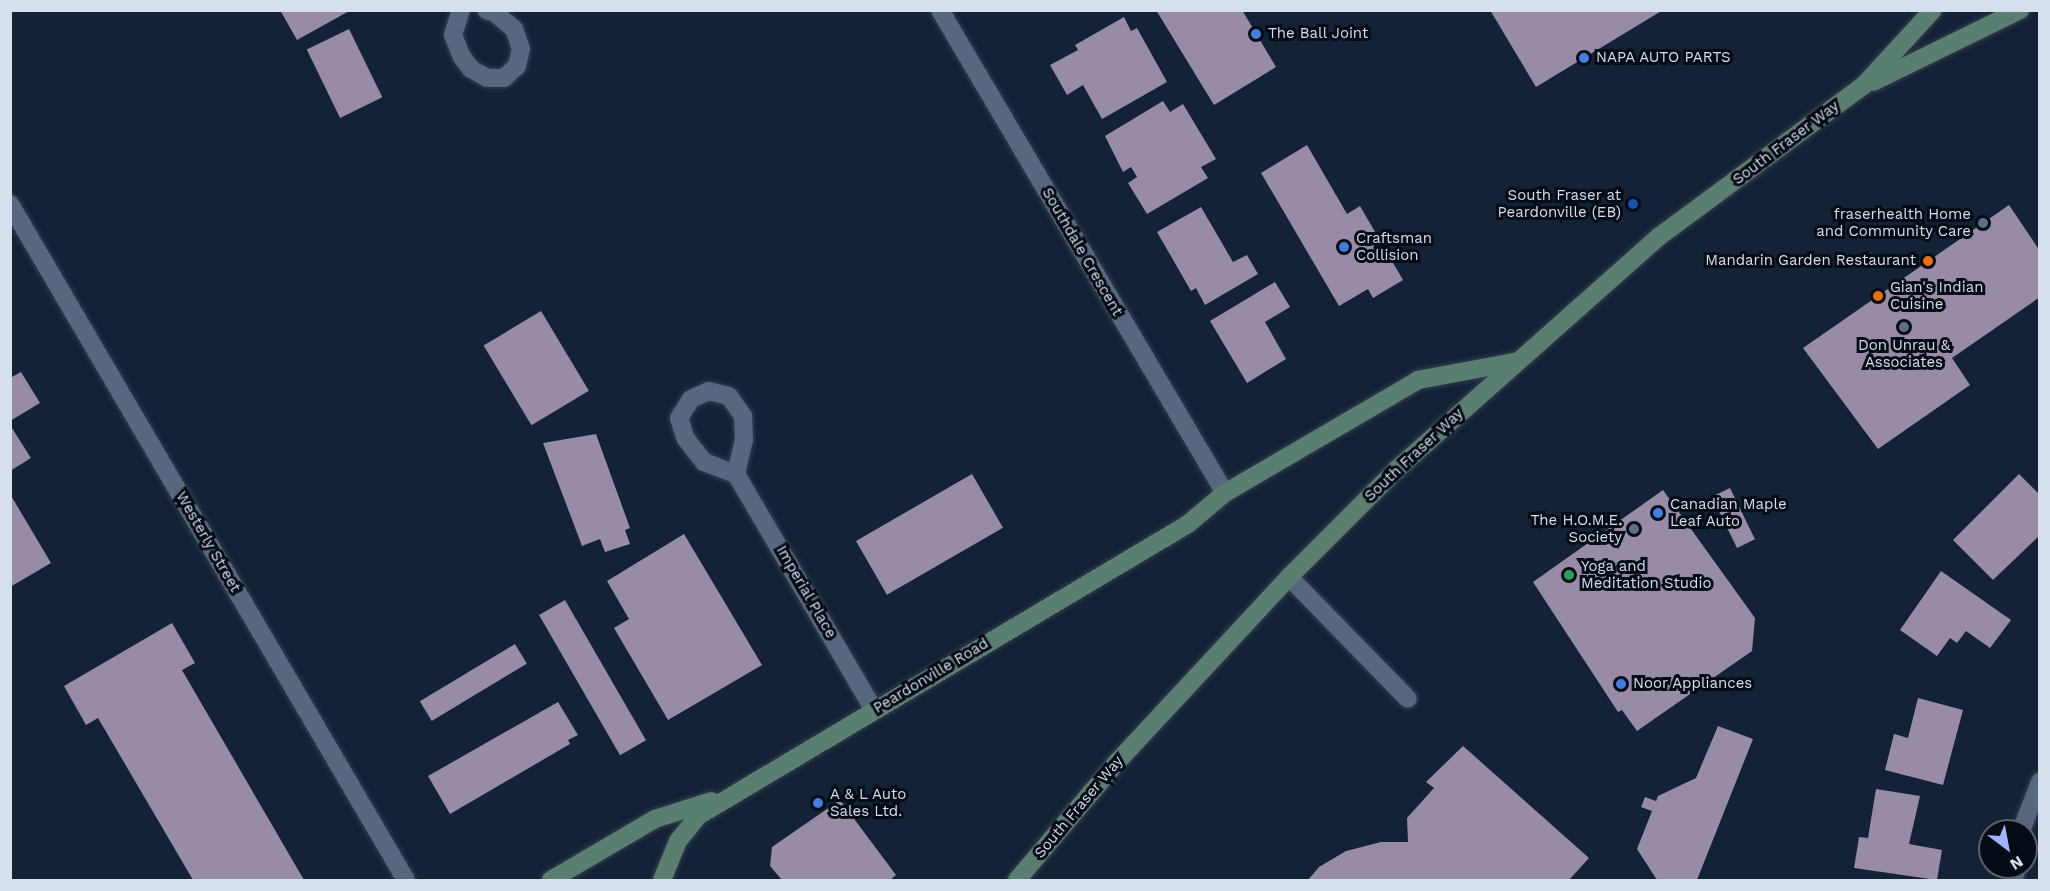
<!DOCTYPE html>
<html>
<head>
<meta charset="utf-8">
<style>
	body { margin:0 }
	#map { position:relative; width:2050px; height:891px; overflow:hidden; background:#142237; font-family:"Work Sans",sans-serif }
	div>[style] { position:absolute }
	.building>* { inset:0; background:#978ba7; transform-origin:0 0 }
	.roads { filter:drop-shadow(0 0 2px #353e4f) drop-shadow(0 0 2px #353e4f) }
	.lane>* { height:18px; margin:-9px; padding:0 9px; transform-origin:9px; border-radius:9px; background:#57677f }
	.street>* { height:18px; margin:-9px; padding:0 9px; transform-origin:9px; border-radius:9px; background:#57677f }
	.secondary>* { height:18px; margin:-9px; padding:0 9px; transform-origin:9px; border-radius:9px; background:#5a7f70 }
	.dots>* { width:16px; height:16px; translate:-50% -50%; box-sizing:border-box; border:3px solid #060c15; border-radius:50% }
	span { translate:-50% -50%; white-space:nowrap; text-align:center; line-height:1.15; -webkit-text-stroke:6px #060c15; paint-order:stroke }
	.poi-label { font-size:15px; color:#d5dfed }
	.left { translate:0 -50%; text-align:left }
	.right { translate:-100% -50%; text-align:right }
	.street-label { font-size:15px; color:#d5dfed }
	.frame { position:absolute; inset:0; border:12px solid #d5dfed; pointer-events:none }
	.north { position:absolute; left:1978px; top:819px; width:60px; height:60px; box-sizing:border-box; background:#060c15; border:2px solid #59606b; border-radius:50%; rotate:148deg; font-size:16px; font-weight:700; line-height:24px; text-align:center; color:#d5dfed }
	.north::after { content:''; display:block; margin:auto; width:21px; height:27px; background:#9fb3fd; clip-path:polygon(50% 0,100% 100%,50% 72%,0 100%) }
</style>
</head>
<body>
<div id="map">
	<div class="building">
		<i style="clip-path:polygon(280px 10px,351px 10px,297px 40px)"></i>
		<i style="clip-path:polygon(1156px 10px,1242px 10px,1276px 67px,1214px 105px)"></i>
		<i style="clip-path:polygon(1490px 10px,1663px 10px,1536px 87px)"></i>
		<i style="clip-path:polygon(1124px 17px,1131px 31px,1137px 28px,1167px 82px,1102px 119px,1083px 85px,1067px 95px,1050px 65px,1078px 50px,1075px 45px)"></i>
		<i style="left:349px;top:29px;width:76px;height:47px;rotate:64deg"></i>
		<i style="clip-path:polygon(1163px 101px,1170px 112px,1183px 104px,1216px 159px,1201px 167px,1208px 178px,1147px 214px,1128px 183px,1137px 177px,1131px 167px,1123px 172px,1105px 136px)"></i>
		<i style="clip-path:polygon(1307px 145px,1347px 214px,1360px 206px,1403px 280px,1373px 298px,1368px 289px,1339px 306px,1261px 173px)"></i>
		<i style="clip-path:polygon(2009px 205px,2040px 251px,2040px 297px,1952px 358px,1970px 385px,1878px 449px,1803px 348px)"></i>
		<i style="clip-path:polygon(1201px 207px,1233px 262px,1247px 255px,1258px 274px,1205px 305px,1196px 288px,1191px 291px,1157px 232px)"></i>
		<i style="clip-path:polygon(1275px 282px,1290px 307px,1265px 322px,1286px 359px,1247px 383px,1210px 321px)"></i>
		<i style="left:541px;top:311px;width:93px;height:67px;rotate:59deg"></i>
		<i style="clip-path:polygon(21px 372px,40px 403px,10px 421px,10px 378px)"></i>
		<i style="clip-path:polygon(10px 425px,31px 458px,10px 471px)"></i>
		<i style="clip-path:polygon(596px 434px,630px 528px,625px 530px,630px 544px,605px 552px,600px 539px,582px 546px,543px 443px)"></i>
		<i style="left:972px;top:474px;width:62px;height:134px;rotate:60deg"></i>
		<i style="clip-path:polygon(2019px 474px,2040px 495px,2040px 535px,1993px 580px,1953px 540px)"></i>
		<i style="left:1730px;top:488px;width:57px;height:20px;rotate:64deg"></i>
		<i style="clip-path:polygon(1663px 490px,1755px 618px,1752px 651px,1637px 731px,1622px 710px,1618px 712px,1533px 582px)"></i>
		<i style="clip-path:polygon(10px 494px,51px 563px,10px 587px)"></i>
		<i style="clip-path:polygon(684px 534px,762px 665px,668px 720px,614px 628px,629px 619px,607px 581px)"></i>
		<i style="clip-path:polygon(1941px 571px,2011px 620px,1990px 648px,1966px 631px,1957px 643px,1950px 638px,1937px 656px,1900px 630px)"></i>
		<i style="left:565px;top:600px;width:162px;height:30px;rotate:60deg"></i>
		<i style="clip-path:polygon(172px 623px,195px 663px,182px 670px,304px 880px,193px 880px,98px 718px,86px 725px,64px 686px)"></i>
		<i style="left:515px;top:644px;width:23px;height:111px;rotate:59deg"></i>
		<i style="clip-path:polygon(1918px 698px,1963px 710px,1943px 785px,1885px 770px,1894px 734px,1908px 738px)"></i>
		<i style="clip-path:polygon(558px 702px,578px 735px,568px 740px,570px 744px,450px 814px,428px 776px)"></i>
		<i style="clip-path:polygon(1718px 726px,1753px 739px,1697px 880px,1657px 880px,1637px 849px,1652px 811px,1641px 807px,1645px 797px,1656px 801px,1658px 796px,1696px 778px)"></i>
		<i style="clip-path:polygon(1463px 746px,1589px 858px,1569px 880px,1308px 880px,1319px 867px,1346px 851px,1381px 842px,1408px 842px,1407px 818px,1434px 788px,1426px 782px)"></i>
		<i style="clip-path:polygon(1876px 789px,1920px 796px,1909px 844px,1942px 850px,1937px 880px,1854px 868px,1859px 837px,1868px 838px)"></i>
		<i style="clip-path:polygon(840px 800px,896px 875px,890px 880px,782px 880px,770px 866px,772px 847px)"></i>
	</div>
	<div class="roads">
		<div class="lane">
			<i style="left:1289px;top:577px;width:170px;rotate:45.7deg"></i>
		</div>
		<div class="street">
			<i style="left:461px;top:10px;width:26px;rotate:108deg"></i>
			<i style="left:453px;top:35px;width:24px;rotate:68deg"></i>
			<i style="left:462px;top:57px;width:15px;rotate:53deg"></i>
			<i style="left:471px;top:69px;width:18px;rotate:29deg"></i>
			<i style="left:487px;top:78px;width:17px"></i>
			<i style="left:504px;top:78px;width:18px;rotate:-43deg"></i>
			<i style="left:517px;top:66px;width:17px;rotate:-77deg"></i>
			<i style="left:521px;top:49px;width:21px;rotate:-109deg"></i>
			<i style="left:514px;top:29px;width:25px;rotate:-140deg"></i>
			<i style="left:495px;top:13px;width:9px;rotate:-162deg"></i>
			<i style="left:940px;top:10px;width:561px;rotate:59.46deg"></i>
			<i style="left:10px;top:204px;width:783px;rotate:59.64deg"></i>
			<i style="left:736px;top:474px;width:35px;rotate:-77deg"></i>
			<i style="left:744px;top:440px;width:24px;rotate:-92deg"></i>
			<i style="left:743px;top:416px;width:24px;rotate:-125deg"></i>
			<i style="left:729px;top:396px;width:21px;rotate:-166deg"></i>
			<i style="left:709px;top:391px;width:20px;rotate:156deg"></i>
			<i style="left:691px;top:399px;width:22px;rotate:122deg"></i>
			<i style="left:679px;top:418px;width:22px;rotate:72deg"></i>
			<i style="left:686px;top:439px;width:29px;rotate:52deg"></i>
			<i style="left:704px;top:462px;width:34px;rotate:21deg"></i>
			<i style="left:736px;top:474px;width:273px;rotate:59.7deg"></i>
			<i style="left:2021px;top:831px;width:53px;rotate:-68.8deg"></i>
			<i style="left:2014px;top:880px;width:13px;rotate:-81deg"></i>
		</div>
		<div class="secondary">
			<i style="left:1873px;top:82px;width:164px;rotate:-26.1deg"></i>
			<i style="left:551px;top:880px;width:121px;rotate:-30.4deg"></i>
			<i style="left:655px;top:819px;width:59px;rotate:-17.8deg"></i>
			<i style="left:662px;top:880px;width:42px;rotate:-67.7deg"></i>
			<i style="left:678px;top:841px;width:32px;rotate:-51deg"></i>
			<i style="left:698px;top:816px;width:570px;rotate:-30.79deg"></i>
			<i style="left:1188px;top:524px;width:48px;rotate:-40deg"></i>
			<i style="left:1225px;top:493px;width:224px;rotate:-30.3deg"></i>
			<i style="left:1418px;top:380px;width:98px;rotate:-10.6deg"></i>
			<i style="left:1017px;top:880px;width:156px;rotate:-49.7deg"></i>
			<i style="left:1118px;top:761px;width:251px;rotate:-47.1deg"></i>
			<i style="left:1289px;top:577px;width:151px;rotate:-45deg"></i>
			<i style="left:1396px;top:470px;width:353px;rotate:-41.6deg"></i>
			<i style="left:1660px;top:236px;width:252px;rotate:-36.5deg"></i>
			<i style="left:1863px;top:86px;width:103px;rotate:-47.4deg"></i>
		</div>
	</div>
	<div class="dots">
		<i style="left:1256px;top:34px;background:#3f7fe0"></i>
		<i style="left:1584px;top:58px;background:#3f7fe0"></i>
		<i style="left:1633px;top:204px;background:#1a4fb4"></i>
		<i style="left:1983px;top:223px;background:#5c6f8a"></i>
		<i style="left:1344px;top:247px;background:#3f7fe0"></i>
		<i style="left:1928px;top:261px;background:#e8710a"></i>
		<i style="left:1878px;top:296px;background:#e8710a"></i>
		<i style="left:1904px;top:327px;background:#5c6f8a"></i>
		<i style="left:1658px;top:513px;background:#3f7fe0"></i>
		<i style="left:1634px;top:529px;background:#5c6f8a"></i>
		<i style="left:1569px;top:575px;background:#2e9e5b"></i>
		<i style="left:1621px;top:684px;background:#3f7fe0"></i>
		<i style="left:818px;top:803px;background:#3f7fe0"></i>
	</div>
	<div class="poi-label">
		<span class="left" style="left:1268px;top:34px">The Ball Joint</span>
		<span class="left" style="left:1596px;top:58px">NAPA AUTO PARTS</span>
		<span class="right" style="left:1621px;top:204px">South Fraser at<br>Peardonville (EB)</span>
		<span class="right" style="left:1971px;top:223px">fraserhealth Home<br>and Community Care</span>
		<span class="left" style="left:1356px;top:247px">Craftsman<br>Collision</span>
		<span class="right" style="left:1916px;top:261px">Mandarin Garden Restaurant</span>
		<span class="left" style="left:1890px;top:296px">Gian's Indian<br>Cuisine</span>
		<span style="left:1904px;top:354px">Don Unrau &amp;<br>Associates</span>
		<span class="left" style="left:1670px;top:513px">Canadian Maple<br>Leaf Auto</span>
		<span class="right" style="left:1622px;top:529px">The H.O.M.E.<br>Society</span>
		<span class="left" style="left:1581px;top:575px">Yoga and<br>Meditation Studio</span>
		<span class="left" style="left:1633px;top:684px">Noor Appliances</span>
		<span class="left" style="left:830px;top:803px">A &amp; L Auto<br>Sales Ltd.</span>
	</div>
	<div class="street-label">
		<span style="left:1786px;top:143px;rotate:-37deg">South Fraser Way</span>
		<span style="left:1082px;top:252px;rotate:60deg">Southdale Crescent</span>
		<span style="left:1414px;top:455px;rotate:-43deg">South Fraser Way</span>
		<span style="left:208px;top:542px;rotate:60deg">Westerly Street</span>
		<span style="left:806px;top:592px;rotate:60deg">Imperial Place</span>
		<span style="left:931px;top:676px;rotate:-31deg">Peardonville Road</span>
		<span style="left:1079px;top:807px;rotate:-50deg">South Fraser Way</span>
	</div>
	<div class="frame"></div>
	<div class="north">N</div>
</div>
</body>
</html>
